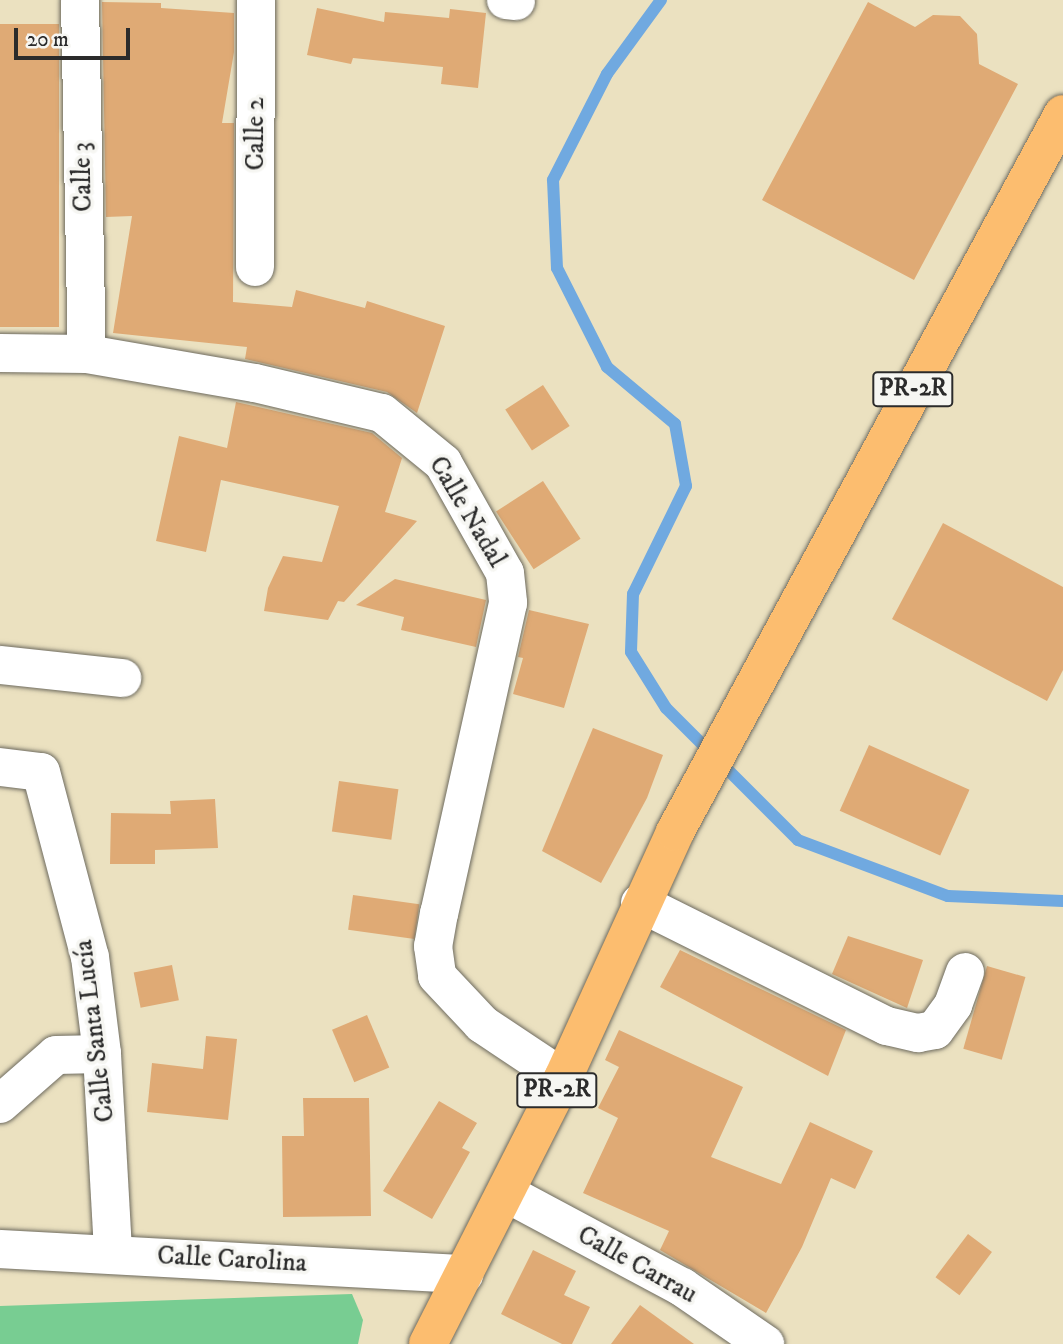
<!DOCTYPE html>
<html>
<head>
<meta charset="utf-8">
<style>
	body { margin:0 }
	#map { position:relative; width:1063px; height:1344px; overflow:hidden; background:#ebe1c0; font-family:"IM FELL DW Pica",serif }
	div>[style] { position:absolute }
	.green>* { inset:0; background:#78cd92 }
	.stream>* { height:12px; margin:-6px; padding:0 6px; transform-origin:6px; border-radius:6px; background:#70a9e0 }
	.building>* { inset:0; background:#dfaa75; transform-origin:0 0 }
	.roads { filter:drop-shadow(0 0 2px #6e6b5f) drop-shadow(0 0 2px #6e6b5f) }
	.minor>* { height:38px; margin:-19px; padding:0 19px; transform-origin:19px; border-radius:19px; background:#fff }
	.major>* { height:38px; margin:-19px; padding:0 19px; transform-origin:19px; border-radius:19px; background:#fcbd6f }
	span { translate:-50% -50%; white-space:nowrap; text-align:center; line-height:1.15; -webkit-text-stroke:7px #f6f6f2; paint-order:stroke }
	.shield-label span { padding:2px 5px; background:#f6f6f2; border:2px solid; border-radius:5px; -webkit-text-stroke-width:0 }
	.shield-label { font-size:24px; color:#2b2b2b; font-weight:700 }
	.street-label { font-size:26px; color:#2b2b2b }
	.scale { position:absolute; left:14px; top:28px; width:116px; height:32px; box-sizing:border-box; border:4px solid #2b2b2b; border-top:0; padding-left:9px; font-size:21px; line-height:24px; white-space:nowrap; color:#2b2b2b; -webkit-text-stroke:5px #f6f6f2; paint-order:stroke }
</style>
</head>
<body>
<div id="map">
	<div class="green">
		<i style="clip-path:polygon(352px 1294px,363px 1320px,358px 1344px,0 1344px,0 1306px)"></i>
	</div>
	<div class="stream">
		<i style="left:661px;top:0;width:92px;rotate:126.1deg"></i>
		<i style="left:607px;top:74px;width:119px;rotate:117deg"></i>
		<i style="left:553px;top:180px;width:88px;rotate:87.4deg"></i>
		<i style="left:557px;top:268px;width:111px;rotate:63.2deg"></i>
		<i style="left:607px;top:367px;width:89px;rotate:40deg"></i>
		<i style="left:675px;top:424px;width:63px;rotate:79.9deg"></i>
		<i style="left:686px;top:486px;width:120px;rotate:116.1deg"></i>
		<i style="left:633px;top:594px;width:58px;rotate:92deg"></i>
		<i style="left:631px;top:652px;width:66px;rotate:58deg"></i>
		<i style="left:666px;top:708px;width:187px;rotate:45deg"></i>
		<i style="left:798px;top:840px;width:160px;rotate:20.5deg"></i>
		<i style="left:948px;top:896px;width:115px;rotate:2.5deg"></i>
	</div>
	<div class="building">
		<i style="clip-path:polygon(102px 2px,161px 3px,161px 8px,234px 13px,234px 52px,222px 123px,234px 123px,233px 302px,292px 307px,296px 290px,365px 308px,367px 301px,445px 326px,417px 413px,387px 392px,245px 359px,247px 347px,113px 333px,132px 216px,106px 217px)"></i>
		<i style="clip-path:polygon(868px 2px,915px 27px,933px 15px,960px 16px,977px 34px,979px 64px,1018px 84px,914px 280px,762px 200px)"></i>
		<i style="clip-path:polygon(317px 8px,384px 22px,385px 12px,449px 18px,450px 9px,486px 13px,478px 88px,441px 84px,443px 67px,353px 58px,351px 64px,307px 55px)"></i>
		<i style="left:0;top:24px;width:59px;height:303px"></i>
		<i style="left:543px;top:385px;width:49px;height:45px;rotate:57deg"></i>
		<i style="clip-path:polygon(236px 402px,372px 433px,402px 458px,385px 512px,417px 521px,344px 602px,338px 601px,328px 620px,264px 611px,268px 588px,283px 556px,322px 562px,339px 506px,221px 480px,206px 552px,156px 541px,179px 436px,227px 448px)"></i>
		<i style="left:543px;top:481px;width:69px;height:56px;rotate:57deg"></i>
		<i style="clip-path:polygon(943px 523px,1063px 587px,1063px 670px,1047px 701px,892px 619px)"></i>
		<i style="clip-path:polygon(395px 579px,486px 600px,476px 647px,401px 630px,404px 617px,356px 605px)"></i>
		<i style="clip-path:polygon(529px 610px,589px 624px,564px 708px,513px 694px,523px 658px,518px 657px)"></i>
		<i style="clip-path:polygon(593px 728px,663px 755px,647px 798px,601px 883px,542px 851px)"></i>
		<i style="left:869px;top:745px;width:110px;height:72px;rotate:24deg"></i>
		<i style="left:339px;top:781px;width:60px;height:51px;rotate:8deg"></i>
		<i style="clip-path:polygon(215px 799px,218px 848px,155px 850px,155px 864px,110px 864px,111px 813px,171px 814px,170px 801px)"></i>
		<i style="left:353px;top:895px;width:67px;height:35px;rotate:8deg"></i>
		<i style="clip-path:polygon(848px 936px,923px 960px,907px 1008px,832px 974px)"></i>
		<i style="clip-path:polygon(680px 950px,846px 1030px,828px 1076px,660px 987px)"></i>
		<i style="left:172px;top:965px;width:36px;height:39px;rotate:79deg"></i>
		<i style="left:987px;top:966px;width:40px;height:86px;rotate:16deg"></i>
		<i style="left:367px;top:1015px;width:57px;height:38px;rotate:67deg"></i>
		<i style="clip-path:polygon(619px 1030px,743px 1087px,711px 1157px,781px 1184px,810px 1122px,873px 1151px,855px 1189px,831px 1178px,802px 1247px,766px 1313px,660px 1250px,669px 1231px,583px 1193px,618px 1118px,598px 1108px,619px 1067px,605px 1060px)"></i>
		<i style="clip-path:polygon(206px 1036px,237px 1039px,228px 1120px,147px 1112px,152px 1063px,203px 1069px)"></i>
		<i style="clip-path:polygon(303px 1098px,369px 1098px,371px 1216px,283px 1217px,282px 1136px,304px 1136px)"></i>
		<i style="clip-path:polygon(439px 1101px,477px 1123px,462px 1148px,470px 1152px,432px 1219px,383px 1191px)"></i>
		<i style="left:968px;top:1234px;width:30px;height:54px;rotate:37deg"></i>
		<i style="clip-path:polygon(533px 1250px,576px 1271px,564px 1295px,590px 1307px,572px 1344px,562px 1344px,501px 1314px)"></i>
		<i style="clip-path:polygon(640px 1305px,694px 1344px,611px 1344px)"></i>
	</div>
	<div class="roads">
		<div class="minor">
			<i style="left:80px;top:0;width:354px;rotate:88.9deg"></i>
			<i style="left:506px;top:0;width:10px;rotate:6deg"></i>
			<i style="left:255px;top:267px;width:267px;rotate:-89.8deg"></i>
			<i style="left:0;top:353px;width:87px;rotate:0.7deg"></i>
			<i style="left:87px;top:354px;width:170px;rotate:9.8deg"></i>
			<i style="left:255px;top:383px;width:130px;rotate:13.3deg"></i>
			<i style="left:382px;top:413px;width:79px;rotate:39.3deg"></i>
			<i style="left:443px;top:463px;width:126px;rotate:60.6deg"></i>
			<i style="left:505px;top:573px;width:30px;rotate:84deg"></i>
			<i style="left:508px;top:603px;width:318px;rotate:102.5deg"></i>
			<i style="left:439px;top:913px;width:34px;rotate:100deg"></i>
			<i style="left:433px;top:946px;width:30px;rotate:82deg"></i>
			<i style="left:437px;top:976px;width:66px;rotate:46.8deg"></i>
			<i style="left:482px;top:1024px;width:97px;rotate:33.7deg"></i>
			<i style="left:0;top:665px;width:123px;rotate:6.1deg"></i>
			<i style="left:0;top:767px;width:41px;rotate:7deg"></i>
			<i style="left:41px;top:772px;width:191px;rotate:75.2deg"></i>
			<i style="left:90px;top:957px;width:98px;rotate:82.9deg"></i>
			<i style="left:102px;top:1054px;width:199px;rotate:86.8deg"></i>
			<i style="left:640px;top:903px;width:276px;rotate:26.5deg"></i>
			<i style="left:887px;top:1026px;width:32px;rotate:13deg"></i>
			<i style="left:918px;top:1033px;width:17px;rotate:-10deg"></i>
			<i style="left:935px;top:1030px;width:31px;rotate:-54deg"></i>
			<i style="left:953px;top:1005px;width:35px;rotate:-70deg"></i>
			<i style="left:0;top:1104px;width:74px;rotate:-41.2deg"></i>
			<i style="left:56px;top:1055px;width:46px;rotate:-1.2deg"></i>
			<i style="left:506px;top:1193px;width:200px;rotate:28.1deg"></i>
			<i style="left:682px;top:1287px;width:101px;rotate:34.5deg"></i>
			<i style="left:0;top:1249px;width:465px;rotate:3.1deg"></i>
		</div>
		<div class="major">
			<i style="left:428px;top:1344px;width:298px;rotate:-63.1deg"></i>
			<i style="left:563px;top:1078px;width:270px;rotate:-65.5deg"></i>
			<i style="left:675px;top:832px;width:816px;rotate:-61.61deg"></i>
		</div>
	</div>
	<div class="shield-label">
		<span style="left:913px;top:389px">PR-2R</span>
		<span style="left:557px;top:1090px">PR-2R</span>
	</div>
	<div class="street-label">
		<span style="left:256px;top:134px;rotate:-90deg">Calle 2</span>
		<span style="left:83px;top:177px;rotate:-91deg">Calle 3</span>
		<span style="left:467px;top:512px;rotate:59deg">Calle Nadal</span>
		<span style="left:95px;top:1031px;rotate:-97deg">Calle Santa Lucía</span>
		<span style="left:232px;top:1260px;rotate:3deg">Calle Carolina</span>
		<span style="left:637px;top:1265px;rotate:29deg">Calle Carrau</span>
	</div>
	<div class="scale">20 m</div>
</div>
</body>
</html>
